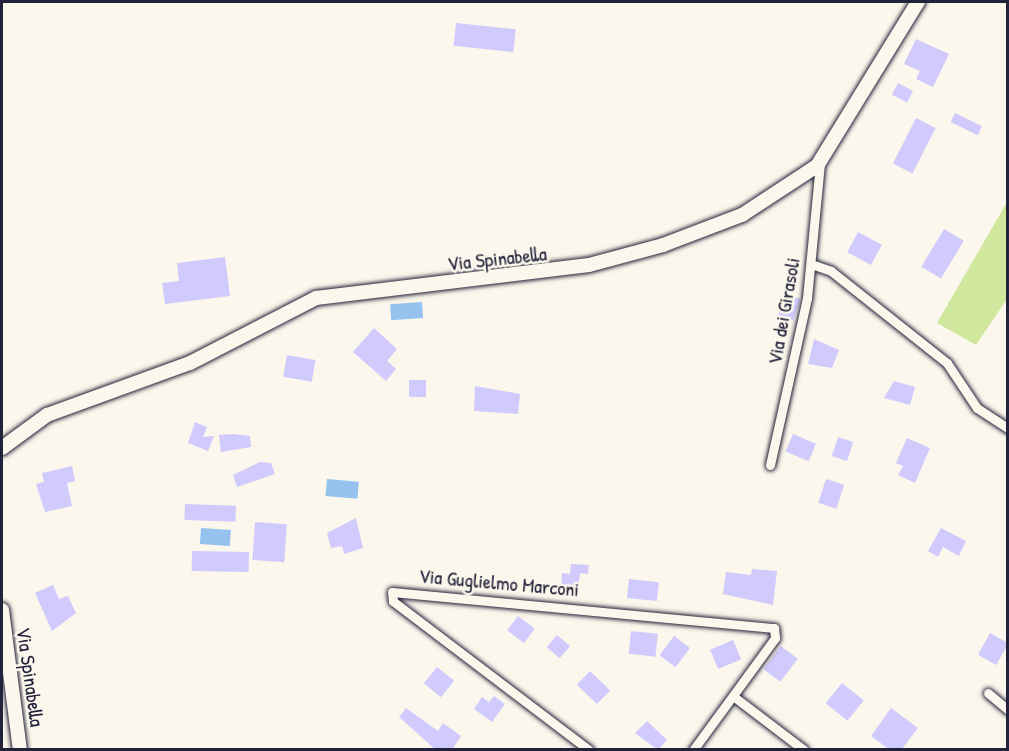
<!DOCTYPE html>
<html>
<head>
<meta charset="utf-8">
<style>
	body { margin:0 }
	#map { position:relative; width:1009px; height:751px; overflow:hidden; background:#fbf7ec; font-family:"Patrick Hand",sans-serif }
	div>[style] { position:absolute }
	.green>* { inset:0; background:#d0e89e }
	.water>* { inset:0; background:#95c2ef; transform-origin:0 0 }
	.building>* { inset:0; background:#d1cafd; transform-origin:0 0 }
	.roads { filter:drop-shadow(0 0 2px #22223b) drop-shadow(0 0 2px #22223b) }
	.street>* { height:9px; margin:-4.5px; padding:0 4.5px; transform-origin:4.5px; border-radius:4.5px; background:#fbf7ec }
	.secondary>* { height:14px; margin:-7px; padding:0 7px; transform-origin:7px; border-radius:7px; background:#fbf7ec }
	span { translate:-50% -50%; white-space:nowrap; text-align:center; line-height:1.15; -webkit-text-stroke:5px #fbf7ec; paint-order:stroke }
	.street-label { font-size:20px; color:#22223b }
	.frame { position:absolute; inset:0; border:3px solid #22223b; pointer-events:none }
</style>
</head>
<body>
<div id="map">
	<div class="green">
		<i style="clip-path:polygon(1007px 202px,1007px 299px,976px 345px,937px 323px)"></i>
	</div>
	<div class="water">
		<i style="left:422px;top:302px;width:16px;height:32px;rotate:86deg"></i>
		<i style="left:327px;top:479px;width:32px;height:17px;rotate:5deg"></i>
		<i style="left:201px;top:528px;width:30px;height:16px;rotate:4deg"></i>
	</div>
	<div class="building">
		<i style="left:456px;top:23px;width:60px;height:23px;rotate:6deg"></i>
		<i style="clip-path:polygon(916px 39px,949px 54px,933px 87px,916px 79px,920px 71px,904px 64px)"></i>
		<i style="left:898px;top:83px;width:17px;height:13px;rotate:28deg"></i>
		<i style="left:955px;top:113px;width:30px;height:10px;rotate:26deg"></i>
		<i style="left:916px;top:118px;width:22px;height:51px;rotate:27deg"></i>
		<i style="left:944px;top:229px;width:23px;height:44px;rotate:31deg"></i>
		<i style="left:858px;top:232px;width:27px;height:23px;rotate:28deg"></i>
		<i style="clip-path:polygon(225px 257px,230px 296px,165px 304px,162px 283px,179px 281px,177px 263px)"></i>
		<i style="left:785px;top:294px;width:16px;height:23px;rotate:18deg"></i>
		<i style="clip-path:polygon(374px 328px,397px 349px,387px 361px,396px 369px,386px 381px,353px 352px)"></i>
		<i style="clip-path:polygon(814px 339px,839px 350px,832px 368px,808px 364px)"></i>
		<i style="left:287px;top:355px;width:29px;height:22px;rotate:10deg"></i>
		<i style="left:409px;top:380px;width:17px;height:17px"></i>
		<i style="clip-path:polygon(894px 381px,915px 387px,910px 405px,884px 398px)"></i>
		<i style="clip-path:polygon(475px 386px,520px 394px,518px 414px,474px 411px)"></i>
		<i style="clip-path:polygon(195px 422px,207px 427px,203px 437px,214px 436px,208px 451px,188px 443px)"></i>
		<i style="clip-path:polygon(234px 434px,250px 436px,251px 447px,221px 452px,219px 435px)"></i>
		<i style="left:793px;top:434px;width:25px;height:19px;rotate:23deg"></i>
		<i style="left:838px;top:437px;width:16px;height:20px;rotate:18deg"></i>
		<i style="clip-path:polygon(907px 438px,930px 448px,915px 483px,898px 475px,903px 466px,896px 463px)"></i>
		<i style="clip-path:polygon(260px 462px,271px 463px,275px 474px,237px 487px,233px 475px)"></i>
		<i style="clip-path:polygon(72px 466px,75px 481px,67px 483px,72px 506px,45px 512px,36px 484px,44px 482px,42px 473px)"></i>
		<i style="left:826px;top:479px;width:19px;height:25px;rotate:18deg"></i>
		<i style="left:185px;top:504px;width:51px;height:16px;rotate:2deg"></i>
		<i style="clip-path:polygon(356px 518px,363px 548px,344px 554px,342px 546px,331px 548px,327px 533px)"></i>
		<i style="left:255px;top:522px;width:32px;height:38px;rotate:4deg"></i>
		<i style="clip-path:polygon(941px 528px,966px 541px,959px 556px,943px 547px,938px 557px,928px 551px)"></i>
		<i style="left:192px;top:551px;width:57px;height:20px;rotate:1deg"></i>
		<i style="clip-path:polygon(571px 564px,589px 565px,588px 574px,580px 573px,578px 591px,561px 590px,562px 573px,570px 574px)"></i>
		<i style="clip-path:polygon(752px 569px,777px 571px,773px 605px,723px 594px,726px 572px,751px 575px)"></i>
		<i style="left:629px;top:579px;width:30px;height:19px;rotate:6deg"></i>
		<i style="clip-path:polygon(53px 585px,59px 599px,68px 596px,76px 613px,52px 631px,35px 593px)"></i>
		<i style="left:518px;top:616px;width:21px;height:18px;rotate:37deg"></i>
		<i style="left:631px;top:631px;width:27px;height:23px;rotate:6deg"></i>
		<i style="left:990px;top:633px;width:21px;height:25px;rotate:29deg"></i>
		<i style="left:557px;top:635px;width:17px;height:16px;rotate:40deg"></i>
		<i style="left:674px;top:636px;width:20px;height:24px;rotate:37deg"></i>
		<i style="left:733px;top:640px;width:21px;height:25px;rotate:67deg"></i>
		<i style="left:781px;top:646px;width:21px;height:29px;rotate:37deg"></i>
		<i style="left:437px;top:667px;width:22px;height:21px;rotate:39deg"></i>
		<i style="left:590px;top:671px;width:28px;height:19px;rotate:44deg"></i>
		<i style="left:842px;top:683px;width:28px;height:26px;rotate:39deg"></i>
		<i style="clip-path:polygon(494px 696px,505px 704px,492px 722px,474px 709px,482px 697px,489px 702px)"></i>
		<i style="clip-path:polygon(406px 708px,438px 731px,443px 723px,461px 736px,452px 750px,436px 750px,399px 717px)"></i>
		<i style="clip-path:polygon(891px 708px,918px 728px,901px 750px,890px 750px,871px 736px)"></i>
		<i style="clip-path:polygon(647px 721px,667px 740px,658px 750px,635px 733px)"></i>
	</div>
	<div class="roads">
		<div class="street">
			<i style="left:811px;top:264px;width:21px;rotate:19deg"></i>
			<i style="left:831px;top:271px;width:148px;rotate:38.4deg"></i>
			<i style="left:947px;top:363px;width:54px;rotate:56.3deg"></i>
			<i style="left:977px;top:408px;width:37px;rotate:33deg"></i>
			<i style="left:770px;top:465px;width:171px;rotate:-77.5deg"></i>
			<i style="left:807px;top:298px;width:136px;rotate:-84.5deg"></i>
			<i style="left:988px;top:693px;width:26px;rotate:40deg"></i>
			<i style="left:733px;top:696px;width:89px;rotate:37.3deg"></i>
			<i style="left:589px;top:750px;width:246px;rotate:-142.8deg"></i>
			<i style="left:393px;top:601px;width:9px;rotate:-96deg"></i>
			<i style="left:392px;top:592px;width:384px;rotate:5.4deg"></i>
			<i style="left:774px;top:628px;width:10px;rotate:84deg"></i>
			<i style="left:775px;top:638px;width:139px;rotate:126.2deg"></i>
		</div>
		<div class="secondary">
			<i style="left:2px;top:448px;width:56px;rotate:-36.3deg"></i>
			<i style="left:47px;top:415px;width:152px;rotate:-20deg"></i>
			<i style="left:190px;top:363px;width:142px;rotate:-27.3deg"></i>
			<i style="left:316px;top:298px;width:275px;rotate:-6.9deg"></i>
			<i style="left:589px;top:265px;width:77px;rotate:-15.1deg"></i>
			<i style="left:663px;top:245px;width:85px;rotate:-20.8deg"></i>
			<i style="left:742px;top:215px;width:90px;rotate:-33.2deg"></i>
			<i style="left:817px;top:166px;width:193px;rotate:-58.4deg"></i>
			<i style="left:2px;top:610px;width:141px;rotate:82.7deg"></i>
		</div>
	</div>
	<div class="street-label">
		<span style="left:497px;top:258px;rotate:-6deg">Via Spinabella</span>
		<span style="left:783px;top:311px;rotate:-80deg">Via dei Girasoli</span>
		<span style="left:499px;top:582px;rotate:5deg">Via Guglielmo Marconi</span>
		<span style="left:31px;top:677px;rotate:82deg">Via Spinabella</span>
	</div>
	<div class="frame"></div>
</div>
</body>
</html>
